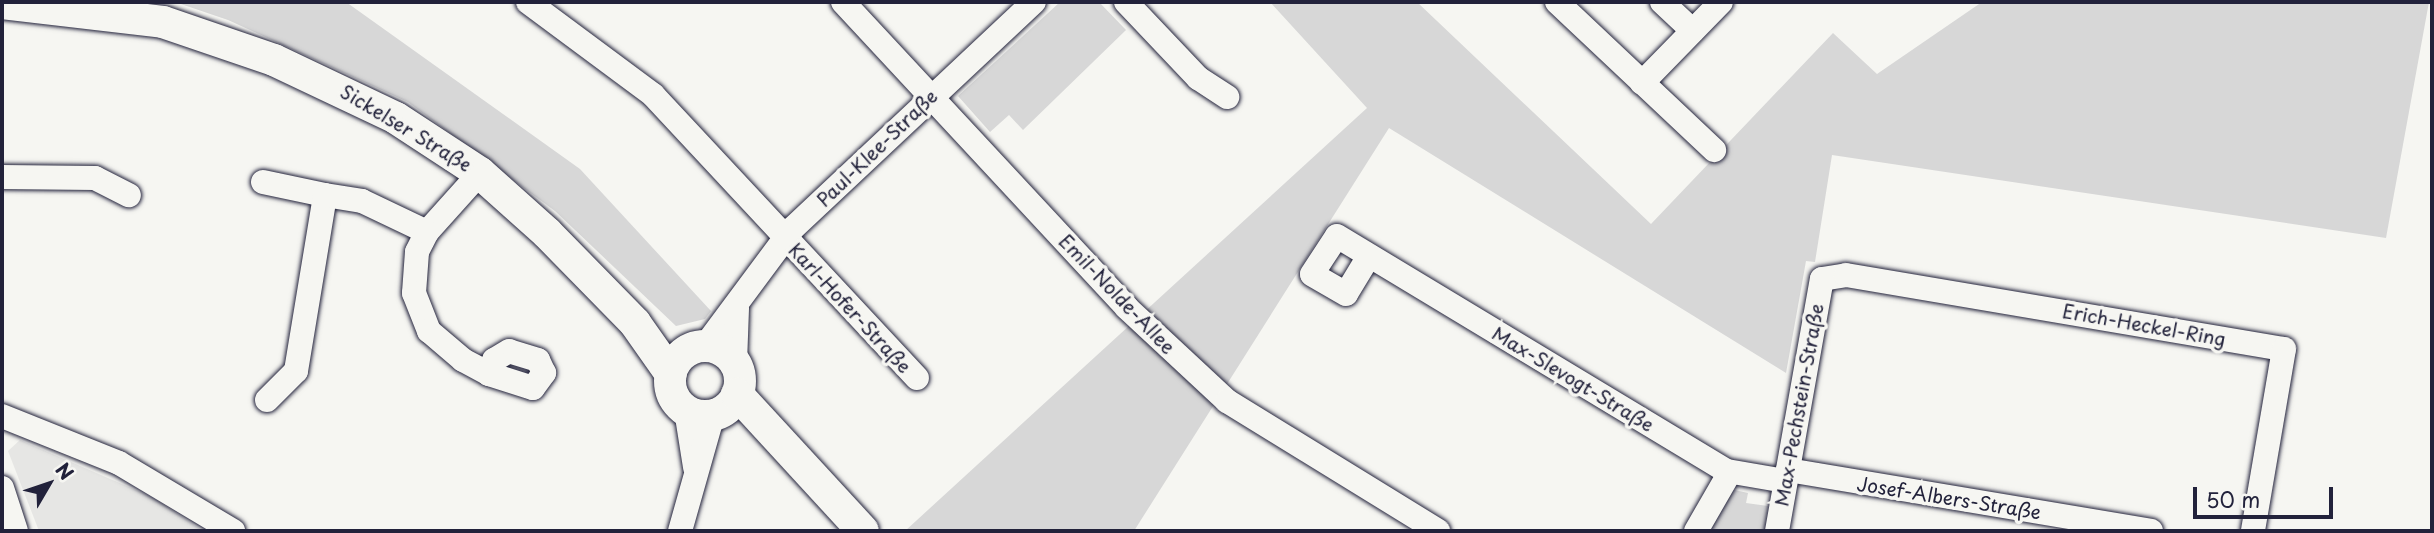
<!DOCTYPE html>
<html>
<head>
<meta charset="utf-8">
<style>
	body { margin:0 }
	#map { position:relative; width:2434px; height:533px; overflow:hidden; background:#f6f6f2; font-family:"Playpen Sans",sans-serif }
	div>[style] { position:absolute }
	.built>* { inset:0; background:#e6e6e4 }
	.green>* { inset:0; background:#d7d7d7 }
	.roads { filter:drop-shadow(0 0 2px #22223b) drop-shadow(0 0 2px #22223b) }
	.minor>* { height:24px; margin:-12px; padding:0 12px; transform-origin:12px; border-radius:12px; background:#f6f6f2 }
	.major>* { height:32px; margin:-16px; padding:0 16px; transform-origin:16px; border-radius:16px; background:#f6f6f2 }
	.major>.ring { margin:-16px; padding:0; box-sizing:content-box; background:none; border:32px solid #f6f6f2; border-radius:50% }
	span { translate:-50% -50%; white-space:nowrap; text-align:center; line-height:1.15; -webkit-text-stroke:7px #f6f6f2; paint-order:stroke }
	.street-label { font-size:19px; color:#22223b }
	.frame { position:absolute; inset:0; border:4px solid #22223b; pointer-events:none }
	.north { position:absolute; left:14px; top:449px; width:70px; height:70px; -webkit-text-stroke:5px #f6f6f2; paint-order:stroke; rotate:51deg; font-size:19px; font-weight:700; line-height:28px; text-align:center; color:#22223b }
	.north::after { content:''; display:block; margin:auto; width:24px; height:32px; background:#22223b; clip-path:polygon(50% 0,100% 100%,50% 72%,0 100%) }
	.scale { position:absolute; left:2193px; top:487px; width:140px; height:32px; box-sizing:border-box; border:4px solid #22223b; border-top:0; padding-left:9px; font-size:21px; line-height:24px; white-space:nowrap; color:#22223b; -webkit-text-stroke:5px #f6f6f2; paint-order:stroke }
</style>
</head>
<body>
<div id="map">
	<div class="built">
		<i style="clip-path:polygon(20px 440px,152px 497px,203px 531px,39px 531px,8px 451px)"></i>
	</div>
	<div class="green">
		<i style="clip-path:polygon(175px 2px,346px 2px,580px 169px,711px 311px,705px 319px,676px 326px,555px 211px,408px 102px,228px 20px)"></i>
		<i style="clip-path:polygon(1060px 2px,1099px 2px,1126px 30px,1023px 130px,1009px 115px,990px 132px,958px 96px)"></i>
		<i style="clip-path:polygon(1270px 2px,1417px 2px,1651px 224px,1833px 33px,1877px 74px,1982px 2px,2429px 2px,2386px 238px,1832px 155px,1815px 262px,1806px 261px,1786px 373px,1389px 128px,1134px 531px,905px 531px,1367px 108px)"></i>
		<i style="clip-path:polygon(1730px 489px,1748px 493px,1746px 503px,1768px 506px,1766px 531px,1705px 531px)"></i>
	</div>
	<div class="roads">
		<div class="minor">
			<i style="left:528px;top:2px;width:156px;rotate:36.6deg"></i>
			<i style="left:653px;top:95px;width:387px;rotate:47deg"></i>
			<i style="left:843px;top:2px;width:417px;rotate:47.1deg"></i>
			<i style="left:1127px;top:308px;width:137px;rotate:42.9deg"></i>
			<i style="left:1227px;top:401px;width:248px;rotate:31.6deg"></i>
			<i style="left:1126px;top:2px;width:105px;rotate:46.5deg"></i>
			<i style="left:1198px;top:78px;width:35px;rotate:33deg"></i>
			<i style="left:1557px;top:2px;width:216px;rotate:43.3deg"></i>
			<i style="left:1662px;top:2px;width:42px;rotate:43.1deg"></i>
			<i style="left:1642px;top:83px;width:113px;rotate:-45.7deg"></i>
			<i style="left:480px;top:173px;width:79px;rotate:131.9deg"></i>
			<i style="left:427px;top:232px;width:22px;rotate:117deg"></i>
			<i style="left:417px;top:252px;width:41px;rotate:94.2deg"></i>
			<i style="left:414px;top:293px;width:41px;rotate:68.5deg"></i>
			<i style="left:429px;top:331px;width:45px;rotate:40.5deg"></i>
			<i style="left:463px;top:360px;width:30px;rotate:28deg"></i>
			<i style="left:489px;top:374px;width:46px;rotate:17.7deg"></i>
			<i style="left:533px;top:388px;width:19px;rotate:-54deg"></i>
			<i style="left:544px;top:373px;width:14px;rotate:-115deg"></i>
			<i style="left:538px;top:360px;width:30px;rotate:-163deg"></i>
			<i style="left:509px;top:351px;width:17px;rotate:149deg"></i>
			<i style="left:494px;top:360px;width:15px;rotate:110deg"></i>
			<i style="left:2px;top:177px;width:93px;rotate:0.6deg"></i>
			<i style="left:95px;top:178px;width:38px;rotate:27deg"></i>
			<i style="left:263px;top:182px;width:63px;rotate:11.8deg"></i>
			<i style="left:1369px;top:256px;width:44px;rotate:121.2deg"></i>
			<i style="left:1346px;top:294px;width:39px;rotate:-150deg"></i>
			<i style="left:1312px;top:274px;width:45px;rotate:-56.7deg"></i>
			<i style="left:1337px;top:236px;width:455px;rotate:31.1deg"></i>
			<i style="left:1727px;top:471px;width:59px;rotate:9.8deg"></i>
			<i style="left:705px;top:346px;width:146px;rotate:-53.4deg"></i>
			<i style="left:792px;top:229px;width:332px;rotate:-43.2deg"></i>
			<i style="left:735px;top:363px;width:55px;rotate:-87.9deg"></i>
			<i style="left:267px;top:400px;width:41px;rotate:-45deg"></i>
			<i style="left:296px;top:371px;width:178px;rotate:-80.6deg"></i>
			<i style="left:325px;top:195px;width:37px;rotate:9deg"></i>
			<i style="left:362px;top:201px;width:72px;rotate:25.5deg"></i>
			<i style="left:686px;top:410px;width:58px;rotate:81deg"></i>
			<i style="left:2px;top:416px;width:126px;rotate:21.9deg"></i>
			<i style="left:119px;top:463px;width:133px;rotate:30.8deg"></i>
			<i style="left:1788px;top:470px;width:368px;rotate:9.5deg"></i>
			<i style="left:2px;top:488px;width:45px;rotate:72deg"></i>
			<i style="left:680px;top:531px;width:122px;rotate:-74.2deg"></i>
			<i style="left:1696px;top:531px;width:68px;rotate:-60deg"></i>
			<i style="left:1777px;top:531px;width:256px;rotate:-79.9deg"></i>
			<i style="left:1822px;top:279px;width:24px;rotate:-9deg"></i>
			<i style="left:1846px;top:275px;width:444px;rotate:9.6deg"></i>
			<i style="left:2284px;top:349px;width:185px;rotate:99.7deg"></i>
		</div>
		<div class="major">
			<i style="left:2px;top:3px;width:162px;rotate:6.7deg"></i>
			<i style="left:163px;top:22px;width:117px;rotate:18.9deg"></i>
			<i style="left:274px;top:60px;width:135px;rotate:25.4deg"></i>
			<i style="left:396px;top:118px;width:100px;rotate:33.2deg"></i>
			<i style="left:480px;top:173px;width:90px;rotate:41.8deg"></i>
			<i style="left:547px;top:233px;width:126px;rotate:45.6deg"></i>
			<i style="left:635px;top:323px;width:62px;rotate:54.8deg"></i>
			<i class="ring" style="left:670px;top:346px;width:38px;height:38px"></i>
			<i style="left:737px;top:394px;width:186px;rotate:47.4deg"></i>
		</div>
	</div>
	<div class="street-label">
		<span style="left:406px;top:128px;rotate:31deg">Sickelser Straße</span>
		<span style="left:877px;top:148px;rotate:-44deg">Paul-Klee-Straße</span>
		<span style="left:1117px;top:294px;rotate:46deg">Emil-Nolde-Allee</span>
		<span style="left:850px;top:308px;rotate:47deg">Karl-Hofer-Straße</span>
		<span style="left:2144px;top:325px;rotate:10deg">Erich-Heckel-Ring</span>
		<span style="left:1573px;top:379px;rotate:31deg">Max-Slevogt-Straße</span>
		<span style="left:1799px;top:405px;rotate:-80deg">Max-Pechstein-Straße</span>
		<span style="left:1949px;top:498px;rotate:9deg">Josef-Albers-Straße</span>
	</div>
	<div class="frame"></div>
	<div class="north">N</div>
	<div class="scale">50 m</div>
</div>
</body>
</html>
